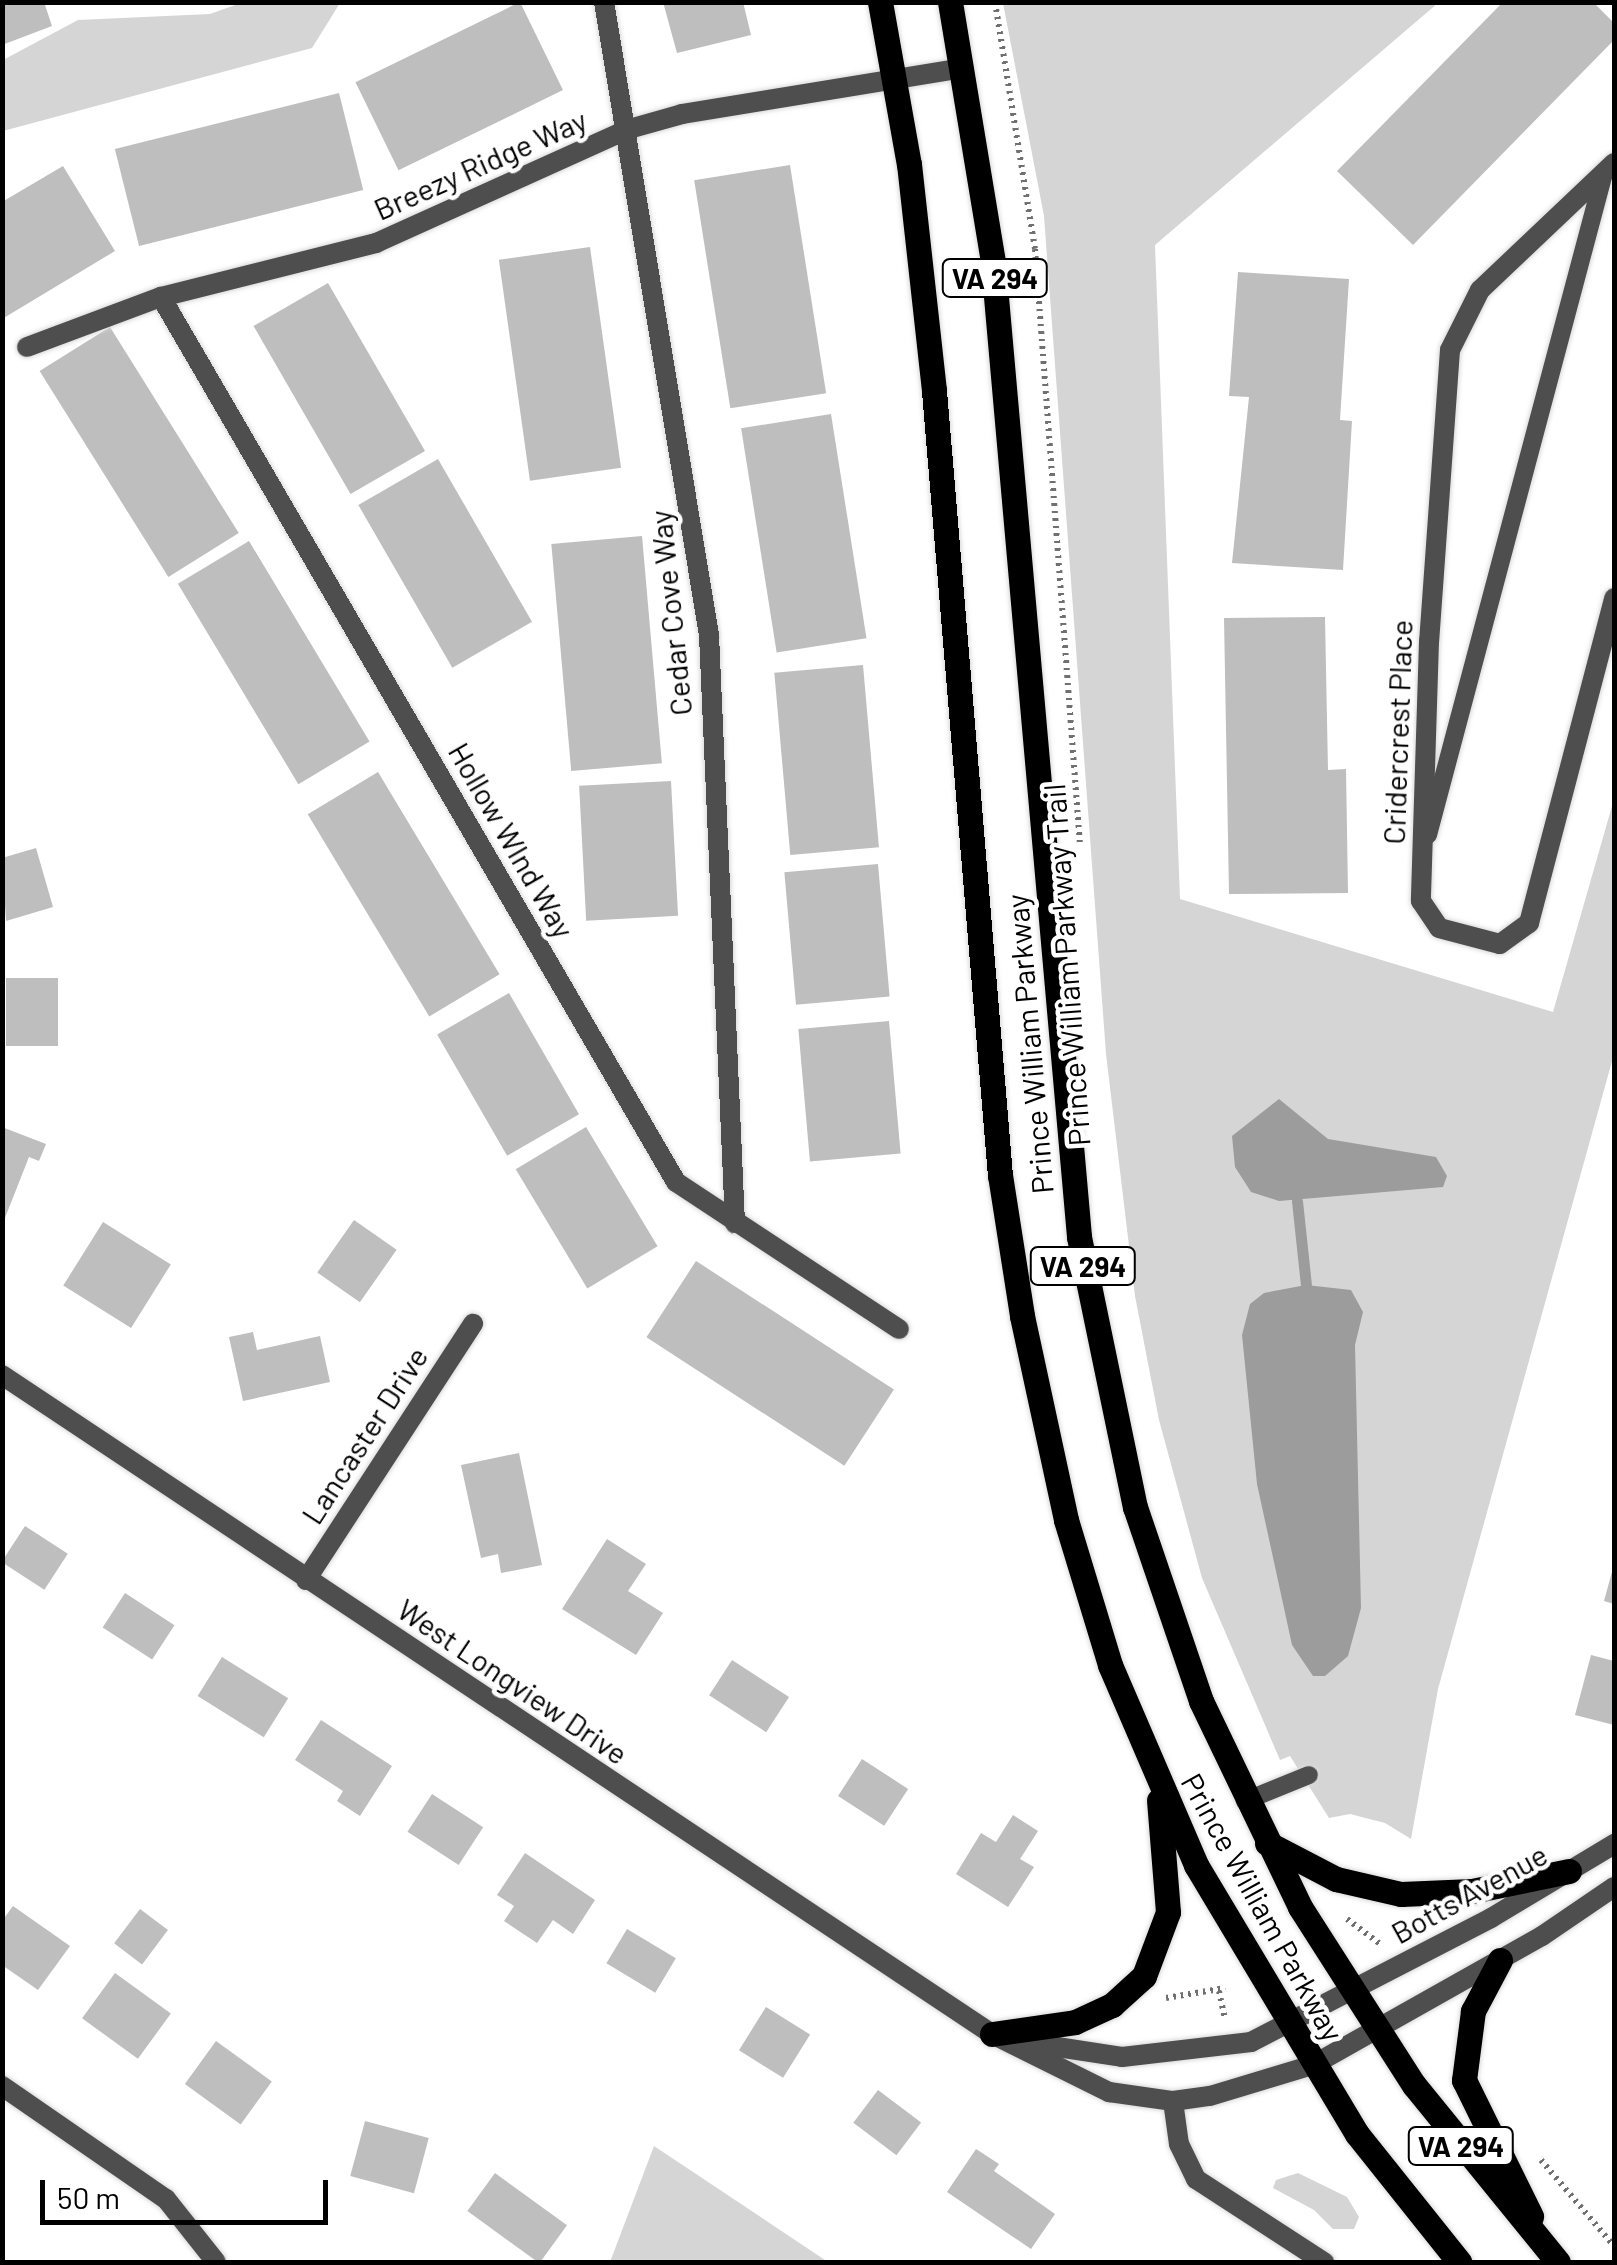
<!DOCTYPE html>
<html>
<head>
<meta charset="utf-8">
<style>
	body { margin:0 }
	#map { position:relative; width:1617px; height:2265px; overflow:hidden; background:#fff; font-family:Barlow,sans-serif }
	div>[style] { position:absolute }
	.green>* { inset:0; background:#d5d5d5 }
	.water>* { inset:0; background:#9c9c9c }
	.stream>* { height:11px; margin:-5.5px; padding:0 5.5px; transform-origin:5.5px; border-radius:5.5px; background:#9c9c9c }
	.building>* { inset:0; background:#bebebe; transform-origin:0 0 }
	.path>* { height:6px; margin-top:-3px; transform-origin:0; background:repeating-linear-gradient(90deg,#707070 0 2.5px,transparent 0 7.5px) }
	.roads { filter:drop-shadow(0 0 2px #dbdbdb) drop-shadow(0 0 2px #dbdbdb) }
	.service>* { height:18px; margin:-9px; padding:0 9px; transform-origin:9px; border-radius:9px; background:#4e4e4e }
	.minor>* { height:20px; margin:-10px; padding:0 10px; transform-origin:10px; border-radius:10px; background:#4e4e4e }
	.tertiary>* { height:20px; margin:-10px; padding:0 10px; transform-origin:10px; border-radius:10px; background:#4e4e4e }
	.primary>* { height:25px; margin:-12.5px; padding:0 12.5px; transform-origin:12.5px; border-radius:12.5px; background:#000 }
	span { translate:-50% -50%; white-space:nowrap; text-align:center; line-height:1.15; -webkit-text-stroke:9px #fff; paint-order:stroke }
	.shield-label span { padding:2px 8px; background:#fff; border:2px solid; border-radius:8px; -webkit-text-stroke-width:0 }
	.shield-label { font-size:28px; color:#000; font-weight:700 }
	.street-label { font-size:30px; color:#000 }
	.frame { position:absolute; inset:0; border:5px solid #000; pointer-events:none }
	.scale { position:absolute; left:40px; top:2180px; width:288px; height:45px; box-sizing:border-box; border:5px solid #000; border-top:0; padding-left:12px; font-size:30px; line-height:35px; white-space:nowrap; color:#000; -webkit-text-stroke:8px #fff; paint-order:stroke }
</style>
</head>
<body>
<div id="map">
	<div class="green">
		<i style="clip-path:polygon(241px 3px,340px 3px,312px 48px,3px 131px,3px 60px,78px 20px,210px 14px)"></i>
		<i style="clip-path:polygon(1003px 3px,1438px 3px,1155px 245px,1180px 899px,1553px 1012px,1614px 799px,1614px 1054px,1438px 1689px,1411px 1839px,1385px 1823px,1350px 1814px,1329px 1818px,1290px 1756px,1280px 1760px,1202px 1578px,1159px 1420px,1135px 1296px,1106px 1054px,1044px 216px)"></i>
		<i style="clip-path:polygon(654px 2146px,828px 2262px,610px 2262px)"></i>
		<i style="clip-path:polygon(1298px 2173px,1347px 2197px,1359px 2217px,1354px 2229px,1333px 2229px,1314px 2210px,1273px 2188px,1276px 2180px)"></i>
	</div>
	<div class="water">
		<i style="clip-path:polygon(1279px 1099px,1328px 1139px,1436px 1157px,1447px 1176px,1443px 1187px,1279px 1201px,1251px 1192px,1235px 1167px,1232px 1136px)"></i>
		<i style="clip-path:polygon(1306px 1285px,1351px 1290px,1363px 1312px,1355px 1345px,1361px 1608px,1348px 1656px,1325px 1676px,1313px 1676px,1292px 1645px,1257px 1484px,1242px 1335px,1250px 1304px,1264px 1293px)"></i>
	</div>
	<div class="stream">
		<i style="left:1297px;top:1201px;width:84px;rotate:83.9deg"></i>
	</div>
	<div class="building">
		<i style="clip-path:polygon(2px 2px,44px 2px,52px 26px,2px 45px)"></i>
		<i style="left:520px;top:2px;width:98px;height:183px;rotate:64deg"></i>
		<i style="clip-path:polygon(663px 2px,743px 2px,751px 35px,677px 53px)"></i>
		<i style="clip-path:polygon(1503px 2px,1593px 2px,1614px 23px,1614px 40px,1413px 245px,1337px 171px)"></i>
		<i style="left:339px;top:93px;width:100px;height:231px;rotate:76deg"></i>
		<i style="left:790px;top:165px;width:231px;height:97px;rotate:81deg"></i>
		<i style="clip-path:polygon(63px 166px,115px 251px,2px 319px,2px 202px)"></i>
		<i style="left:590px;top:247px;width:223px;height:92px;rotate:82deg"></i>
		<i style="clip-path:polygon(1238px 272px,1349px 279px,1340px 420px,1352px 421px,1343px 570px,1232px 563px,1249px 397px,1229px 396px)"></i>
		<i style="left:328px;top:283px;width:194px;height:86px;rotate:60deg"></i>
		<i style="left:110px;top:327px;width:243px;height:83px;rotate:58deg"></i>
		<i style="left:831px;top:414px;width:227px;height:91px;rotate:81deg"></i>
		<i style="left:438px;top:459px;width:188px;height:92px;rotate:60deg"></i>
		<i style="left:642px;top:536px;width:228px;height:91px;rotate:85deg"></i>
		<i style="left:249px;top:541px;width:234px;height:83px;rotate:59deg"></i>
		<i style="clip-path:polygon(1325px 617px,1328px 770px,1346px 769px,1348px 893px,1229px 894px,1224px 618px)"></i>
		<i style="left:863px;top:665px;width:183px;height:89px;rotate:85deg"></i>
		<i style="left:378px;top:772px;width:236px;height:82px;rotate:59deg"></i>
		<i style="left:671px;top:781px;width:135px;height:92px;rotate:87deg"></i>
		<i style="clip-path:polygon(36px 848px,53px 907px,6px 921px,2px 858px)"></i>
		<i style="left:878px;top:864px;width:133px;height:94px;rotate:85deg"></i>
		<i style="left:6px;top:978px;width:52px;height:68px"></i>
		<i style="left:509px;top:993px;width:140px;height:83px;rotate:60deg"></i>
		<i style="left:889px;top:1021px;width:133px;height:91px;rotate:85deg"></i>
		<i style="clip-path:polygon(2px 1127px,46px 1144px,39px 1161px,29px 1157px,3px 1223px)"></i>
		<i style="left:586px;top:1127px;width:139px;height:82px;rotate:59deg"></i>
		<i style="left:354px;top:1220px;width:52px;height:64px;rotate:35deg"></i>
		<i style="left:103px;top:1222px;width:80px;height:75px;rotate:32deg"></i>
		<i style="left:696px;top:1261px;width:236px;height:91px;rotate:33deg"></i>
		<i style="clip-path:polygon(253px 1332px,257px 1350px,320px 1336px,330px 1382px,243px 1401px,229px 1337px)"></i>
		<i style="clip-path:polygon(519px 1453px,542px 1565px,501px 1573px,498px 1554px,481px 1558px,461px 1465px)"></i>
		<i style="left:25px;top:1526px;width:51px;height:43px;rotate:33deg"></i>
		<i style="clip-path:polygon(607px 1539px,646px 1564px,628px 1591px,663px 1613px,636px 1655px,562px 1609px)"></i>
		<i style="clip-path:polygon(1613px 1568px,1614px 1568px,1614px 1604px,1604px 1601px)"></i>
		<i style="left:125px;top:1593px;width:59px;height:41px;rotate:33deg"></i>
		<i style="clip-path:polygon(1591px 1655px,1614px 1661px,1614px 1725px,1575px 1715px)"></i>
		<i style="left:222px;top:1657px;width:78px;height:46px;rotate:32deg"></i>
		<i style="left:732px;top:1660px;width:68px;height:42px;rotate:33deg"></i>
		<i style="clip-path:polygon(321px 1720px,392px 1766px,360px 1816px,337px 1801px,343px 1791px,295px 1760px)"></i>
		<i style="left:862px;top:1759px;width:55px;height:44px;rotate:33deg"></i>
		<i style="left:432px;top:1794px;width:61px;height:45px;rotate:33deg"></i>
		<i style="clip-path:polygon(1013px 1815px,1038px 1831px,1020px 1859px,1034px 1867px,1008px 1907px,956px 1874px,981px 1833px,996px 1842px)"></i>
		<i style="clip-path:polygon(525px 1853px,595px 1900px,573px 1934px,553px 1920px,537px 1943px,504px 1921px,514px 1906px,497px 1895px)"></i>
		<i style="clip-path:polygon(13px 1906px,70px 1946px,38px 1990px,2px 1965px,2px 1921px)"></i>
		<i style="left:140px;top:1909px;width:35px;height:43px;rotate:37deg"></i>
		<i style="left:627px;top:1929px;width:57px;height:40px;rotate:31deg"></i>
		<i style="left:115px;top:1973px;width:69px;height:56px;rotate:36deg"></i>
		<i style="left:766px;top:2007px;width:52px;height:51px;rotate:32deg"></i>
		<i style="left:216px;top:2041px;width:69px;height:53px;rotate:36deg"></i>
		<i style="left:878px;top:2090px;width:54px;height:41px;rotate:37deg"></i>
		<i style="left:365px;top:2121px;width:66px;height:57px;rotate:15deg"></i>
		<i style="clip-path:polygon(976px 2149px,999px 2164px,994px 2171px,1055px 2214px,1031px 2249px,947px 2192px)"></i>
		<i style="left:495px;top:2173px;width:89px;height:47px;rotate:36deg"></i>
	</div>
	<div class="path">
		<i style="left:995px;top:2px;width:250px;rotate:80.8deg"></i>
		<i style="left:1035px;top:249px;width:598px;rotate:85.68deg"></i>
		<i style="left:1347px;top:1919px;width:41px;rotate:37.1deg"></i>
		<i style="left:1219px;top:1991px;width:29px;rotate:78deg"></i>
		<i style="left:1166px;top:1998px;width:60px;rotate:-9.6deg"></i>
		<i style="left:1541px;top:2160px;width:113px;rotate:49.7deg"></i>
	</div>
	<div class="roads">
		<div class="service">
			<i style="left:1428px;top:835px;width:685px;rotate:-75.11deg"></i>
			<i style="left:1245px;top:1801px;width:69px;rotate:-22.1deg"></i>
		</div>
		<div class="minor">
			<i style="left:604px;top:2px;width:642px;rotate:80.58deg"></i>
			<i style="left:709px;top:635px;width:589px;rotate:87.47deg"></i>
			<i style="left:1614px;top:163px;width:185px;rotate:136.5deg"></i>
			<i style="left:1480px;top:290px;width:67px;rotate:116.6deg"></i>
			<i style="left:1450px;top:350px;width:292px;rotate:94.1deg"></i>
			<i style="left:1429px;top:641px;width:260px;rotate:91.8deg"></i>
			<i style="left:1421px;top:901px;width:32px;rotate:56deg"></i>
			<i style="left:1439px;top:928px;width:63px;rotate:14.7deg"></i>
			<i style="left:1500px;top:944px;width:36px;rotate:-36deg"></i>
			<i style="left:1529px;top:923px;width:336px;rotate:-75.3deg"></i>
			<i style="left:161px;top:297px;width:1024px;rotate:59.8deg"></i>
			<i style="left:676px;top:1182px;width:267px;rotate:33.4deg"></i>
			<i style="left:27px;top:347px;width:143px;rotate:-20.5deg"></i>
			<i style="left:161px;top:297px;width:222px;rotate:-14.1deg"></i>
			<i style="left:376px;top:243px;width:277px;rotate:-24.3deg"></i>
			<i style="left:629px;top:129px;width:55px;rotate:-15.8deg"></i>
			<i style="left:682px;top:114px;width:285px;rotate:-9.3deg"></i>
			<i style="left:306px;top:1580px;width:306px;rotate:-56.9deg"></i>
			<i style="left:2px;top:2086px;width:199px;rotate:34.6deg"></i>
			<i style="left:166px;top:2199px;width:80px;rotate:51.6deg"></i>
			<i style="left:1173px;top:2101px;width:43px;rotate:82.1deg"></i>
			<i style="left:1179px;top:2144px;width:39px;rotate:64deg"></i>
			<i style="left:1196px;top:2179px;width:153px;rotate:33deg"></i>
		</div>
		<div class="tertiary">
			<i style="left:2px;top:1375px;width:1189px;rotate:33.65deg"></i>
			<i style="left:992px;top:2034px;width:131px;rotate:26.4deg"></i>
			<i style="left:1109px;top:2092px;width:65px;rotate:8deg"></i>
			<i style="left:1173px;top:2101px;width:37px;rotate:-8deg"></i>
			<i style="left:1210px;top:2096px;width:108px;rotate:-16.8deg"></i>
			<i style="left:1313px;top:2065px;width:263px;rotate:-29.4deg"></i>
			<i style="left:1542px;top:1936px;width:87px;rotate:-34.2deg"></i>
			<i style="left:1018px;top:2041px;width:105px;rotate:8.7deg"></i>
			<i style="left:1122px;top:2057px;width:130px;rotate:-6.6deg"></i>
			<i style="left:1251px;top:2042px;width:270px;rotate:-27.3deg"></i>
			<i style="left:1491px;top:1918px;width:144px;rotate:-31deg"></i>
		</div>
		<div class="primary">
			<i style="left:880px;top:2px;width:165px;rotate:79.9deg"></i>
			<i style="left:909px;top:164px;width:228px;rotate:83.7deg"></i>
			<i style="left:934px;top:391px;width:787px;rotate:85.19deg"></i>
			<i style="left:1000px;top:1175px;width:143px;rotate:81.1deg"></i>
			<i style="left:1022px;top:1316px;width:209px;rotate:77.8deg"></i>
			<i style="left:1066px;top:1520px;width:152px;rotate:73.1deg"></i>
			<i style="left:1110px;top:1665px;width:218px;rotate:66.7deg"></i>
			<i style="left:1196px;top:1865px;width:313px;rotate:59.1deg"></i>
			<i style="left:1357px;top:2134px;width:164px;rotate:51.4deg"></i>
			<i style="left:950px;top:2px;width:265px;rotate:80.6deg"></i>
			<i style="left:993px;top:263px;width:978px;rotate:84.95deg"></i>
			<i style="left:1079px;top:1237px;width:276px;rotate:78.3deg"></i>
			<i style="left:1135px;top:1507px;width:205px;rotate:71.2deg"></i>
			<i style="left:1201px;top:1701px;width:229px;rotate:64.3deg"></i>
			<i style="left:1300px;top:1907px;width:211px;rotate:57.4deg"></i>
			<i style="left:1414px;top:2085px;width:228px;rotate:50.9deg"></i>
			<i style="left:1267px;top:1843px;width:78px;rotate:27.6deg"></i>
			<i style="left:1336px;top:1879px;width:67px;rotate:13deg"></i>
			<i style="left:1401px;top:1894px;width:71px;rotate:-2.4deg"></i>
			<i style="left:1472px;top:1891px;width:99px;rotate:-11.7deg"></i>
			<i style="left:1500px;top:1960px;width:58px;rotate:117.9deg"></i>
			<i style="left:1473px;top:2011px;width:70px;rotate:97.4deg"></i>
			<i style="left:1464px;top:2080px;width:152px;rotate:63.8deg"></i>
			<i style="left:992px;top:2034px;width:84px;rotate:-8.2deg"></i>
			<i style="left:1075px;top:2022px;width:41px;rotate:-24.7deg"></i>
			<i style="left:1112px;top:2005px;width:43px;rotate:-42.2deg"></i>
			<i style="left:1144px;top:1976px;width:68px;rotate:-69.4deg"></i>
			<i style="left:1168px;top:1912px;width:112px;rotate:-94.6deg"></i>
		</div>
	</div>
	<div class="shield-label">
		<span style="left:995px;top:278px">VA 294</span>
		<span style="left:1083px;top:1266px">VA 294</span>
		<span style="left:1461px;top:2146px">VA 294</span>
	</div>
	<div class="street-label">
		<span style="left:480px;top:164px;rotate:-24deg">Breezy Ridge Way</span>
		<span style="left:670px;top:613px;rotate:-96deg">Cedar Cove Way</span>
		<span style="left:1397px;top:732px;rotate:-88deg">Cridercrest Place</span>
		<span style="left:512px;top:840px;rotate:60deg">Hollow WInd Way</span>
		<span style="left:1066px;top:965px;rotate:-94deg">Prince William Parkway Trail</span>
		<span style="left:1029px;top:1044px;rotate:-95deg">Prince William Parkway</span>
		<span style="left:364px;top:1435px;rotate:-57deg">Lancaster Drive</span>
		<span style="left:513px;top:1681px;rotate:34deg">West Longview Drive</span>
		<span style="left:1469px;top:1893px;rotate:-29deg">Botts Avenue</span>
		<span style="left:1263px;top:1907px;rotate:61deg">Prince William Parkway</span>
	</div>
	<div class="frame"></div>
	<div class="scale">50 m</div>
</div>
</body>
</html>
